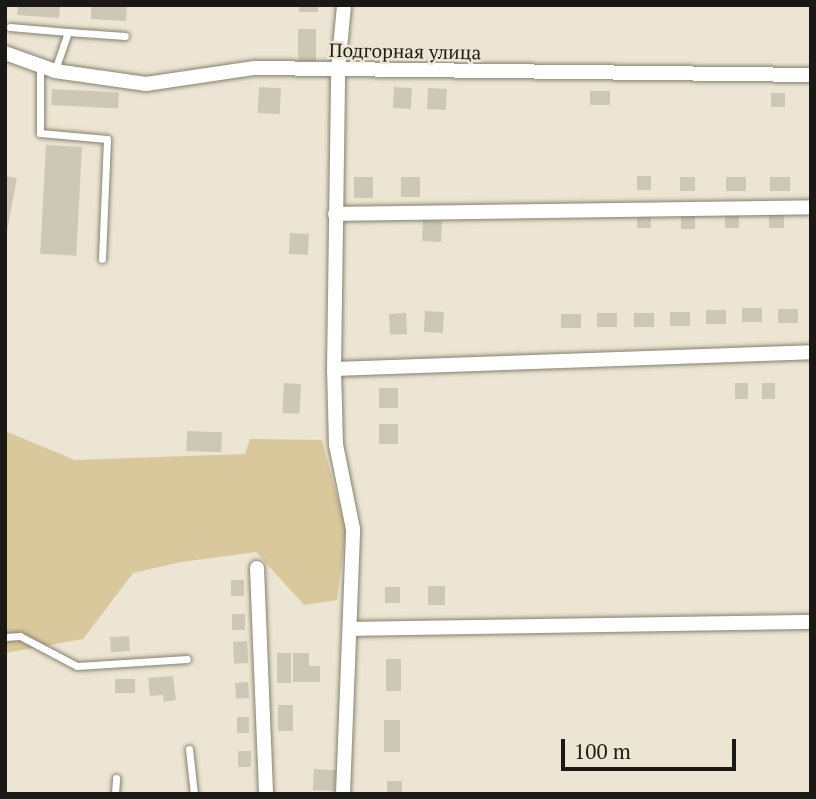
<!DOCTYPE html>
<html>
<head>
<meta charset="utf-8">
<style>
	body { margin:0 }
	#map { position:relative; width:816px; height:799px; overflow:hidden; background:#ece5d3; font-family:"PT Serif",serif }
	div>[style] { position:absolute }
	.green>* { inset:0; background:#d8c89c }
	.building>* { inset:0; background:#cdc7b5; transform-origin:0 0 }
	.roads { filter:drop-shadow(0 0 2px #86806f) drop-shadow(0 0 2px #86806f) }
	.service>* { height:7px; margin:-3.5px; padding:0 3.5px; transform-origin:3.5px; border-radius:3.5px; background:#fff }
	.minor>* { height:14px; margin:-7px; padding:0 7px; transform-origin:7px; border-radius:7px; background:#fff }
	span { translate:-50% -50%; white-space:nowrap; text-align:center; line-height:1.15; -webkit-text-stroke:5px #ece5d3; paint-order:stroke }
	.street-label { font-size:19px; color:#1b1913 }
	.frame { position:absolute; inset:0; border:7px solid #1b1913; pointer-events:none }
	.scale { position:absolute; left:561px; top:739px; width:175px; height:32px; box-sizing:border-box; border:4px solid #1b1913; border-top:0; padding-left:9px; font-size:21px; line-height:24px; white-space:nowrap; color:#1b1913; -webkit-text-stroke:5px #ece5d3; paint-order:stroke }
</style>
</head>
<body>
<div id="map">
	<div class="green">
		<i style="clip-path:polygon(5px 431px,75px 460px,245px 454px,250px 439px,322px 440px,346px 531px,337px 600px,304px 605px,256px 552px,181px 562px,133px 573px,83px 639px,5px 653px)"></i>
	</div>
	<div class="building">
		<i style="clip-path:polygon(18px 5px,60px 5px,59px 18px,17px 15px)"></i>
		<i style="clip-path:polygon(91px 5px,127px 5px,126px 21px,91px 19px)"></i>
		<i style="left:299px;top:5px;width:19px;height:7px"></i>
		<i style="left:298px;top:29px;width:18px;height:32px"></i>
		<i style="left:259px;top:87px;width:22px;height:26px;rotate:3deg"></i>
		<i style="left:394px;top:87px;width:18px;height:21px;rotate:3deg"></i>
		<i style="left:428px;top:88px;width:19px;height:21px;rotate:3deg"></i>
		<i style="left:52px;top:89px;width:67px;height:16px;rotate:3deg"></i>
		<i style="left:590px;top:91px;width:20px;height:14px"></i>
		<i style="left:771px;top:93px;width:14px;height:14px"></i>
		<i style="left:46px;top:145px;width:36px;height:109px;rotate:3deg"></i>
		<i style="clip-path:polygon(5px 176px,17px 178px,7px 231px,5px 231px)"></i>
		<i style="left:637px;top:176px;width:14px;height:14px"></i>
		<i style="left:354px;top:177px;width:19px;height:21px"></i>
		<i style="left:401px;top:177px;width:19px;height:20px"></i>
		<i style="left:680px;top:177px;width:15px;height:14px"></i>
		<i style="left:726px;top:177px;width:20px;height:14px"></i>
		<i style="left:770px;top:177px;width:20px;height:14px"></i>
		<i style="left:769px;top:214px;width:15px;height:14px"></i>
		<i style="left:637px;top:215px;width:14px;height:13px"></i>
		<i style="left:725px;top:215px;width:14px;height:13px"></i>
		<i style="left:681px;top:216px;width:14px;height:13px"></i>
		<i style="left:423px;top:220px;width:19px;height:21px;rotate:3deg"></i>
		<i style="left:290px;top:233px;width:19px;height:21px;rotate:3deg"></i>
		<i style="left:742px;top:308px;width:20px;height:14px"></i>
		<i style="left:778px;top:309px;width:20px;height:14px"></i>
		<i style="left:706px;top:310px;width:20px;height:14px"></i>
		<i style="left:425px;top:311px;width:19px;height:21px;rotate:3deg"></i>
		<i style="left:670px;top:312px;width:20px;height:14px"></i>
		<i style="left:406px;top:313px;width:21px;height:17px;rotate:87deg"></i>
		<i style="left:597px;top:313px;width:20px;height:14px"></i>
		<i style="left:634px;top:313px;width:20px;height:14px"></i>
		<i style="left:561px;top:314px;width:20px;height:14px"></i>
		<i style="left:284px;top:383px;width:17px;height:30px;rotate:3deg"></i>
		<i style="left:735px;top:383px;width:13px;height:16px"></i>
		<i style="left:762px;top:383px;width:13px;height:16px"></i>
		<i style="left:379px;top:388px;width:19px;height:20px"></i>
		<i style="left:379px;top:424px;width:19px;height:20px"></i>
		<i style="left:187px;top:431px;width:35px;height:20px;rotate:2deg"></i>
		<i style="left:231px;top:580px;width:13px;height:16px"></i>
		<i style="left:428px;top:586px;width:17px;height:19px"></i>
		<i style="left:385px;top:587px;width:15px;height:16px"></i>
		<i style="left:245px;top:614px;width:16px;height:13px;rotate:90deg"></i>
		<i style="left:129px;top:636px;width:15px;height:19px;rotate:86deg"></i>
		<i style="left:247px;top:641px;width:22px;height:14px;rotate:87deg"></i>
		<i style="left:277px;top:653px;width:14px;height:30px"></i>
		<i style="clip-path:polygon(293px 653px,309px 653px,309px 666px,320px 666px,320px 682px,293px 682px)"></i>
		<i style="left:386px;top:659px;width:15px;height:32px"></i>
		<i style="clip-path:polygon(173px 676px,176px 700px,164px 702px,163px 695px,150px 696px,148px 678px)"></i>
		<i style="left:135px;top:679px;width:14px;height:20px;rotate:90deg"></i>
		<i style="left:248px;top:682px;width:16px;height:13px;rotate:86deg"></i>
		<i style="left:278px;top:705px;width:15px;height:26px"></i>
		<i style="left:237px;top:717px;width:12px;height:16px"></i>
		<i style="left:384px;top:720px;width:16px;height:32px"></i>
		<i style="left:238px;top:751px;width:13px;height:16px"></i>
		<i style="left:314px;top:769px;width:22px;height:21px;rotate:3deg"></i>
		<i style="left:402px;top:781px;width:13px;height:15px;rotate:90deg"></i>
	</div>
	<div class="roads">
		<div class="service">
			<i style="left:10px;top:27px;width:58px;rotate:4.9deg"></i>
			<i style="left:40px;top:65px;width:68px;rotate:90deg"></i>
			<i style="left:40px;top:133px;width:67px;rotate:5.1deg"></i>
			<i style="left:107px;top:139px;width:120px;rotate:92.4deg"></i>
			<i style="left:55px;top:70px;width:40px;rotate:-71.1deg"></i>
			<i style="left:68px;top:32px;width:57px;rotate:4deg"></i>
			<i style="left:5px;top:637px;width:15px;rotate:-4deg"></i>
			<i style="left:20px;top:636px;width:64px;rotate:27.8deg"></i>
			<i style="left:77px;top:666px;width:110px;rotate:-3.6deg"></i>
			<i style="left:189px;top:749px;width:45px;rotate:83.7deg"></i>
			<i style="left:115px;top:794px;width:16px;rotate:-86deg"></i>
		</div>
		<div class="minor">
			<i style="left:5px;top:53px;width:53px;rotate:19.8deg"></i>
			<i style="left:55px;top:71px;width:92px;rotate:8.1deg"></i>
			<i style="left:146px;top:84px;width:110px;rotate:-8.4deg"></i>
			<i style="left:255px;top:68px;width:556px;rotate:0.72deg"></i>
			<i style="left:335px;top:214px;width:476px;rotate:-0.8deg"></i>
			<i style="left:334px;top:369px;width:477px;rotate:-2deg"></i>
			<i style="left:257px;top:568px;width:226px;rotate:87.7deg"></i>
			<i style="left:350px;top:629px;width:461px;rotate:-0.9deg"></i>
			<i style="left:343px;top:794px;width:265px;rotate:-87.8deg"></i>
			<i style="left:353px;top:529px;width:86px;rotate:-101.4deg"></i>
			<i style="left:336px;top:445px;width:76px;rotate:-91.5deg"></i>
			<i style="left:334px;top:369px;width:299px;rotate:-89.2deg"></i>
			<i style="left:338px;top:70px;width:65px;rotate:-84.7deg"></i>
		</div>
	</div>
	<div class="street-label">
		<span style="left:405px;top:51px;rotate:1deg">Подгорная улица</span>
	</div>
	<div class="frame"></div>
	<div class="scale">100 m</div>
</div>
</body>
</html>
